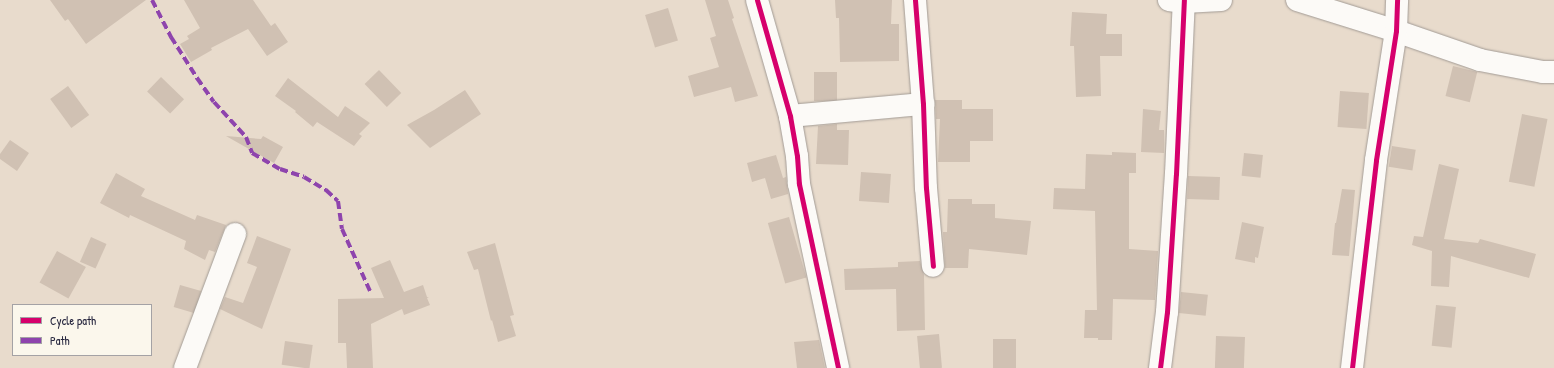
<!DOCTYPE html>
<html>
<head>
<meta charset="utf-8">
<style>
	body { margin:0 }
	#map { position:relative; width:1554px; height:368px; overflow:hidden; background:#e8dbcc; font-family:"Patrick Hand",sans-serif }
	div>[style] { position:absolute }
	.building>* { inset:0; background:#d0c1b3; transform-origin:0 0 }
	.roads { filter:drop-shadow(0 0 1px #a29b95) drop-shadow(0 0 1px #a29b95) }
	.street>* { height:22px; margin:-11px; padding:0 11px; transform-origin:11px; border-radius:11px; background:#fcfaf7 }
	.quiet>* { height:4px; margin-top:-2px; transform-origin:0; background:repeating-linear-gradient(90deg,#8e44ad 0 8px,transparent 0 12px) }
	.cycleway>* { height:5px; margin:-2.5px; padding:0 2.5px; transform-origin:2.5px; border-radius:2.5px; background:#d6006c }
	span { translate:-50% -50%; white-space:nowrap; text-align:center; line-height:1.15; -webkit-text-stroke:3px #fbf7ec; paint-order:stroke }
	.legend { position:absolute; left:12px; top:304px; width:140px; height:52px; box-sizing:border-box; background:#fbf7ec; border:1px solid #a4a2a5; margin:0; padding:5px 7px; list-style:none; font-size:12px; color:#22223b }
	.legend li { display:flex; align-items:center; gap:8px; height:20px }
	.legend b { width:20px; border:1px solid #a4a2a5 }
</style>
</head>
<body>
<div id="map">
	<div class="building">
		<i style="clip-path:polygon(50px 0,146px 0,86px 44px,68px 19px,65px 21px)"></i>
		<i style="clip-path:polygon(184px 0,253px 0,271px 26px,275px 23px,288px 42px,267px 56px,248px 29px,211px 48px,212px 50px,191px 62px,180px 44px,189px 39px,187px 36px,200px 28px)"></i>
		<i style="clip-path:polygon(705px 0,728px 0,734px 18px,732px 19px,758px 96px,735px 102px,731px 87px,694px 97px,688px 76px,719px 67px,710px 38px,716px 36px)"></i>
		<i style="clip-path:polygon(835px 0,892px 0,891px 24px,899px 24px,899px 61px,840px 62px,839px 18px,836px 18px)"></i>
		<i style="left:668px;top:8px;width:34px;height:24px;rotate:73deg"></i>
		<i style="clip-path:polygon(1072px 12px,1107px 14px,1106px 34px,1122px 34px,1122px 56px,1100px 56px,1101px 96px,1076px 97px,1074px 46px,1070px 46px)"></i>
		<i style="left:1453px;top:66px;width:25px;height:31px;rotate:14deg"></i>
		<i style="left:379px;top:70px;width:32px;height:20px;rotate:46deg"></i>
		<i style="left:814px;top:72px;width:23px;height:29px"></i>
		<i style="left:161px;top:77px;width:32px;height:20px;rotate:44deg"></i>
		<i style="clip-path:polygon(288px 78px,338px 117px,345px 106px,370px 123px,359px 134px,362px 136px,354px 146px,317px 122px,313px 127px,295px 112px,296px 111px,275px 96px)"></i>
		<i style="left:68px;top:86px;width:36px;height:22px;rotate:54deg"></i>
		<i style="clip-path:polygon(465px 90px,481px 114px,430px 148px,407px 125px,434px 110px)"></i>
		<i style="left:1340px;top:91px;width:29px;height:36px;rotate:4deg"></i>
		<i style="clip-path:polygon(935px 100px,962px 100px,962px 109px,993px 109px,993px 141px,970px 141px,970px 162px,938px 162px,940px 119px,936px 119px)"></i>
		<i style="clip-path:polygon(1143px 109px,1161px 111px,1159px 130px,1164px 130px,1164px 153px,1141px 152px)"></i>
		<i style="left:1522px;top:114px;width:26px;height:69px;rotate:11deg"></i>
		<i style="clip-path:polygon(837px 124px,837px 130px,849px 130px,848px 165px,816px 164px,818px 126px)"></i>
		<i style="clip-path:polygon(226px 136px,261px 139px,263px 136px,283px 147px,274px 163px)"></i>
		<i style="clip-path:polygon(10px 140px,29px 153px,17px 171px,0 159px,0 154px)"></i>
		<i style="left:1392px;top:146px;width:24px;height:21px;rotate:9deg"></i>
		<i style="clip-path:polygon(1112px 152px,1136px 153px,1136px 173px,1129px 173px,1129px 249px,1158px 251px,1155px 300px,1113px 299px,1112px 340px,1098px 340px,1098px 338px,1084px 338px,1085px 310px,1097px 310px,1095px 211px,1053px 209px,1054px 188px,1085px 189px,1086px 154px,1112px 155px)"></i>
		<i style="left:1244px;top:153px;width:19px;height:23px;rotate:6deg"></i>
		<i style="clip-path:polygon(776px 155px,783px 178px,786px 177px,788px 194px,771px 199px,765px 178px,752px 182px,747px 163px)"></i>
		<i style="clip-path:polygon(1439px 164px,1459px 169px,1444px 239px,1478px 243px,1480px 239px,1536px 254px,1529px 278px,1451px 256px,1449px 287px,1431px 286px,1432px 251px,1412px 245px,1414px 236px,1423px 237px)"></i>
		<i style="left:861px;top:172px;width:30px;height:29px;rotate:4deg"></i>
		<i style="clip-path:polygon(116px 173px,145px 189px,141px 196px,195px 220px,197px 215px,226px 225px,215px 252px,209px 250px,205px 260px,184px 249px,186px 241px,130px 215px,129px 218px,100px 203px)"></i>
		<i style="left:1188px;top:176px;width:32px;height:23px;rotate:2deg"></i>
		<i style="clip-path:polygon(1342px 189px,1355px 190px,1349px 256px,1332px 255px,1335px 223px,1336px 223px)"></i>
		<i style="clip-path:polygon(948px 199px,972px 199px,972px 204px,995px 204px,995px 218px,1031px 221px,1027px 255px,969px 249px,968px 268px,945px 268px,943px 232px,947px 232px)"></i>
		<i style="left:789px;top:217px;width:63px;height:22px;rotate:74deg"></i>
		<i style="clip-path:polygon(1242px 222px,1264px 227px,1258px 258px,1255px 257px,1255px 263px,1235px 259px)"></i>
		<i style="clip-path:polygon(257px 236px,291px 249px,262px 329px,220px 309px,225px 297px,243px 303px,257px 267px,247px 263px)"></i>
		<i style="left:91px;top:237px;width:17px;height:27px;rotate:24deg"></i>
		<i style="clip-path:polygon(495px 243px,514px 315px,510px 316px,516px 336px,498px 342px,492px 320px,491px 321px,478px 269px,474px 270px,467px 252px)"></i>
		<i style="left:57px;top:251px;width:33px;height:36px;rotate:29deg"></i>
		<i style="clip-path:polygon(390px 260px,404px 292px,423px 285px,427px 297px,429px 297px,427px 298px,430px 305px,404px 315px,402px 309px,371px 324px,373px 368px,347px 368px,346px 343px,338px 343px,338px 299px,384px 298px,371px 268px)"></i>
		<i style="clip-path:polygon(920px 261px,924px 275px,925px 330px,897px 331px,896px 289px,845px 290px,844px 269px,898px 267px,898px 262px)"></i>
		<i style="left:180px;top:285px;width:22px;height:23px;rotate:16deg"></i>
		<i style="left:1181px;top:292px;width:27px;height:21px;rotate:6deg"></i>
		<i style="left:1436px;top:305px;width:20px;height:41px;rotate:6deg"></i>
		<i style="left:939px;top:334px;width:34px;height:22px;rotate:85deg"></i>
		<i style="left:1216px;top:336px;width:29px;height:32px;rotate:2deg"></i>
		<i style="left:993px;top:339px;width:23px;height:29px"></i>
		<i style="clip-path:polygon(819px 340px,825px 368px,797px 368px,794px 342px)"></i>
		<i style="left:285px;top:341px;width:28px;height:24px;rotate:8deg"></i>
	</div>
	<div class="roads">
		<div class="street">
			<i style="left:757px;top:0;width:121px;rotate:74.1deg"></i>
			<i style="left:790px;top:116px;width:41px;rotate:80.1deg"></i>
			<i style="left:797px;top:156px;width:28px;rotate:86deg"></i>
			<i style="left:799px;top:184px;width:188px;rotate:78deg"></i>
			<i style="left:915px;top:0;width:104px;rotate:85.6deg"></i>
			<i style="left:923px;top:104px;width:84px;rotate:88deg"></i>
			<i style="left:926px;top:188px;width:78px;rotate:84.9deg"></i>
			<i style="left:1169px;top:0;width:15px;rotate:8deg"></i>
			<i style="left:1184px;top:2px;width:37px;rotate:-3deg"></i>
			<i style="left:1297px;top:0;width:104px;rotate:17.4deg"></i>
			<i style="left:1396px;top:31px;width:89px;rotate:19deg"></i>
			<i style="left:1480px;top:60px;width:64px;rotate:10.8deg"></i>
			<i style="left:1543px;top:72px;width:11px"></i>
			<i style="left:790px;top:116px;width:134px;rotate:-5.2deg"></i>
			<i style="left:185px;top:368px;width:143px;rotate:-69.5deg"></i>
			<i style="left:1160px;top:368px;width:56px;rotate:-82.9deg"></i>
			<i style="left:1167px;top:312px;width:138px;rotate:-86.3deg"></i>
			<i style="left:1176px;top:174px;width:174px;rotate:-87.4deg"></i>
			<i style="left:1352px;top:368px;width:209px;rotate:-83.4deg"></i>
			<i style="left:1376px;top:160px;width:131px;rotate:-81.2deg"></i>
			<i style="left:1396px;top:31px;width:31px;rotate:-88deg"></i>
		</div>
	</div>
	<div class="quiet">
		<i style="left:152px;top:0;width:42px;rotate:62.8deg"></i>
		<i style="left:171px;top:37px;width:49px;rotate:57.6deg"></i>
		<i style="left:197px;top:78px;width:29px;rotate:55deg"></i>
		<i style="left:214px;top:102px;width:47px;rotate:47.6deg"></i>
		<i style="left:246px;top:137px;width:17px;rotate:69deg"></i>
		<i style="left:252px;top:153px;width:32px;rotate:30deg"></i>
		<i style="left:280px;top:169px;width:25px;rotate:18deg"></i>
		<i style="left:304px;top:177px;width:26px;rotate:31deg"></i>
		<i style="left:326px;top:190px;width:16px;rotate:43deg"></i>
		<i style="left:338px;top:201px;width:28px;rotate:82deg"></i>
		<i style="left:342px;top:229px;width:68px;rotate:65.7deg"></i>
	</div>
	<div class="cycleway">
		<i style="left:757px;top:0;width:121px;rotate:74.1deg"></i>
		<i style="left:790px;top:116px;width:41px;rotate:80.1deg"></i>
		<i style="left:797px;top:156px;width:28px;rotate:86deg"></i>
		<i style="left:799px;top:184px;width:188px;rotate:78deg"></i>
		<i style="left:915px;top:0;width:104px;rotate:85.6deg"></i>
		<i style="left:923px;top:104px;width:84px;rotate:88deg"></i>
		<i style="left:926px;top:188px;width:78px;rotate:84.9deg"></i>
		<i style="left:1160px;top:368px;width:56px;rotate:-82.9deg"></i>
		<i style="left:1167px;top:312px;width:138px;rotate:-86.3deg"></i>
		<i style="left:1176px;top:174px;width:174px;rotate:-87.4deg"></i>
		<i style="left:1352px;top:368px;width:209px;rotate:-83.4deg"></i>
		<i style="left:1376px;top:160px;width:131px;rotate:-81.2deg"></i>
		<i style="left:1396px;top:31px;width:31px;rotate:-88deg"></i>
	</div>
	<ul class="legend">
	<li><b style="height:5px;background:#d6006c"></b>Cycle path</li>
	<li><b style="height:5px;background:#8e44ad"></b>Path</li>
	</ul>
</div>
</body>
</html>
